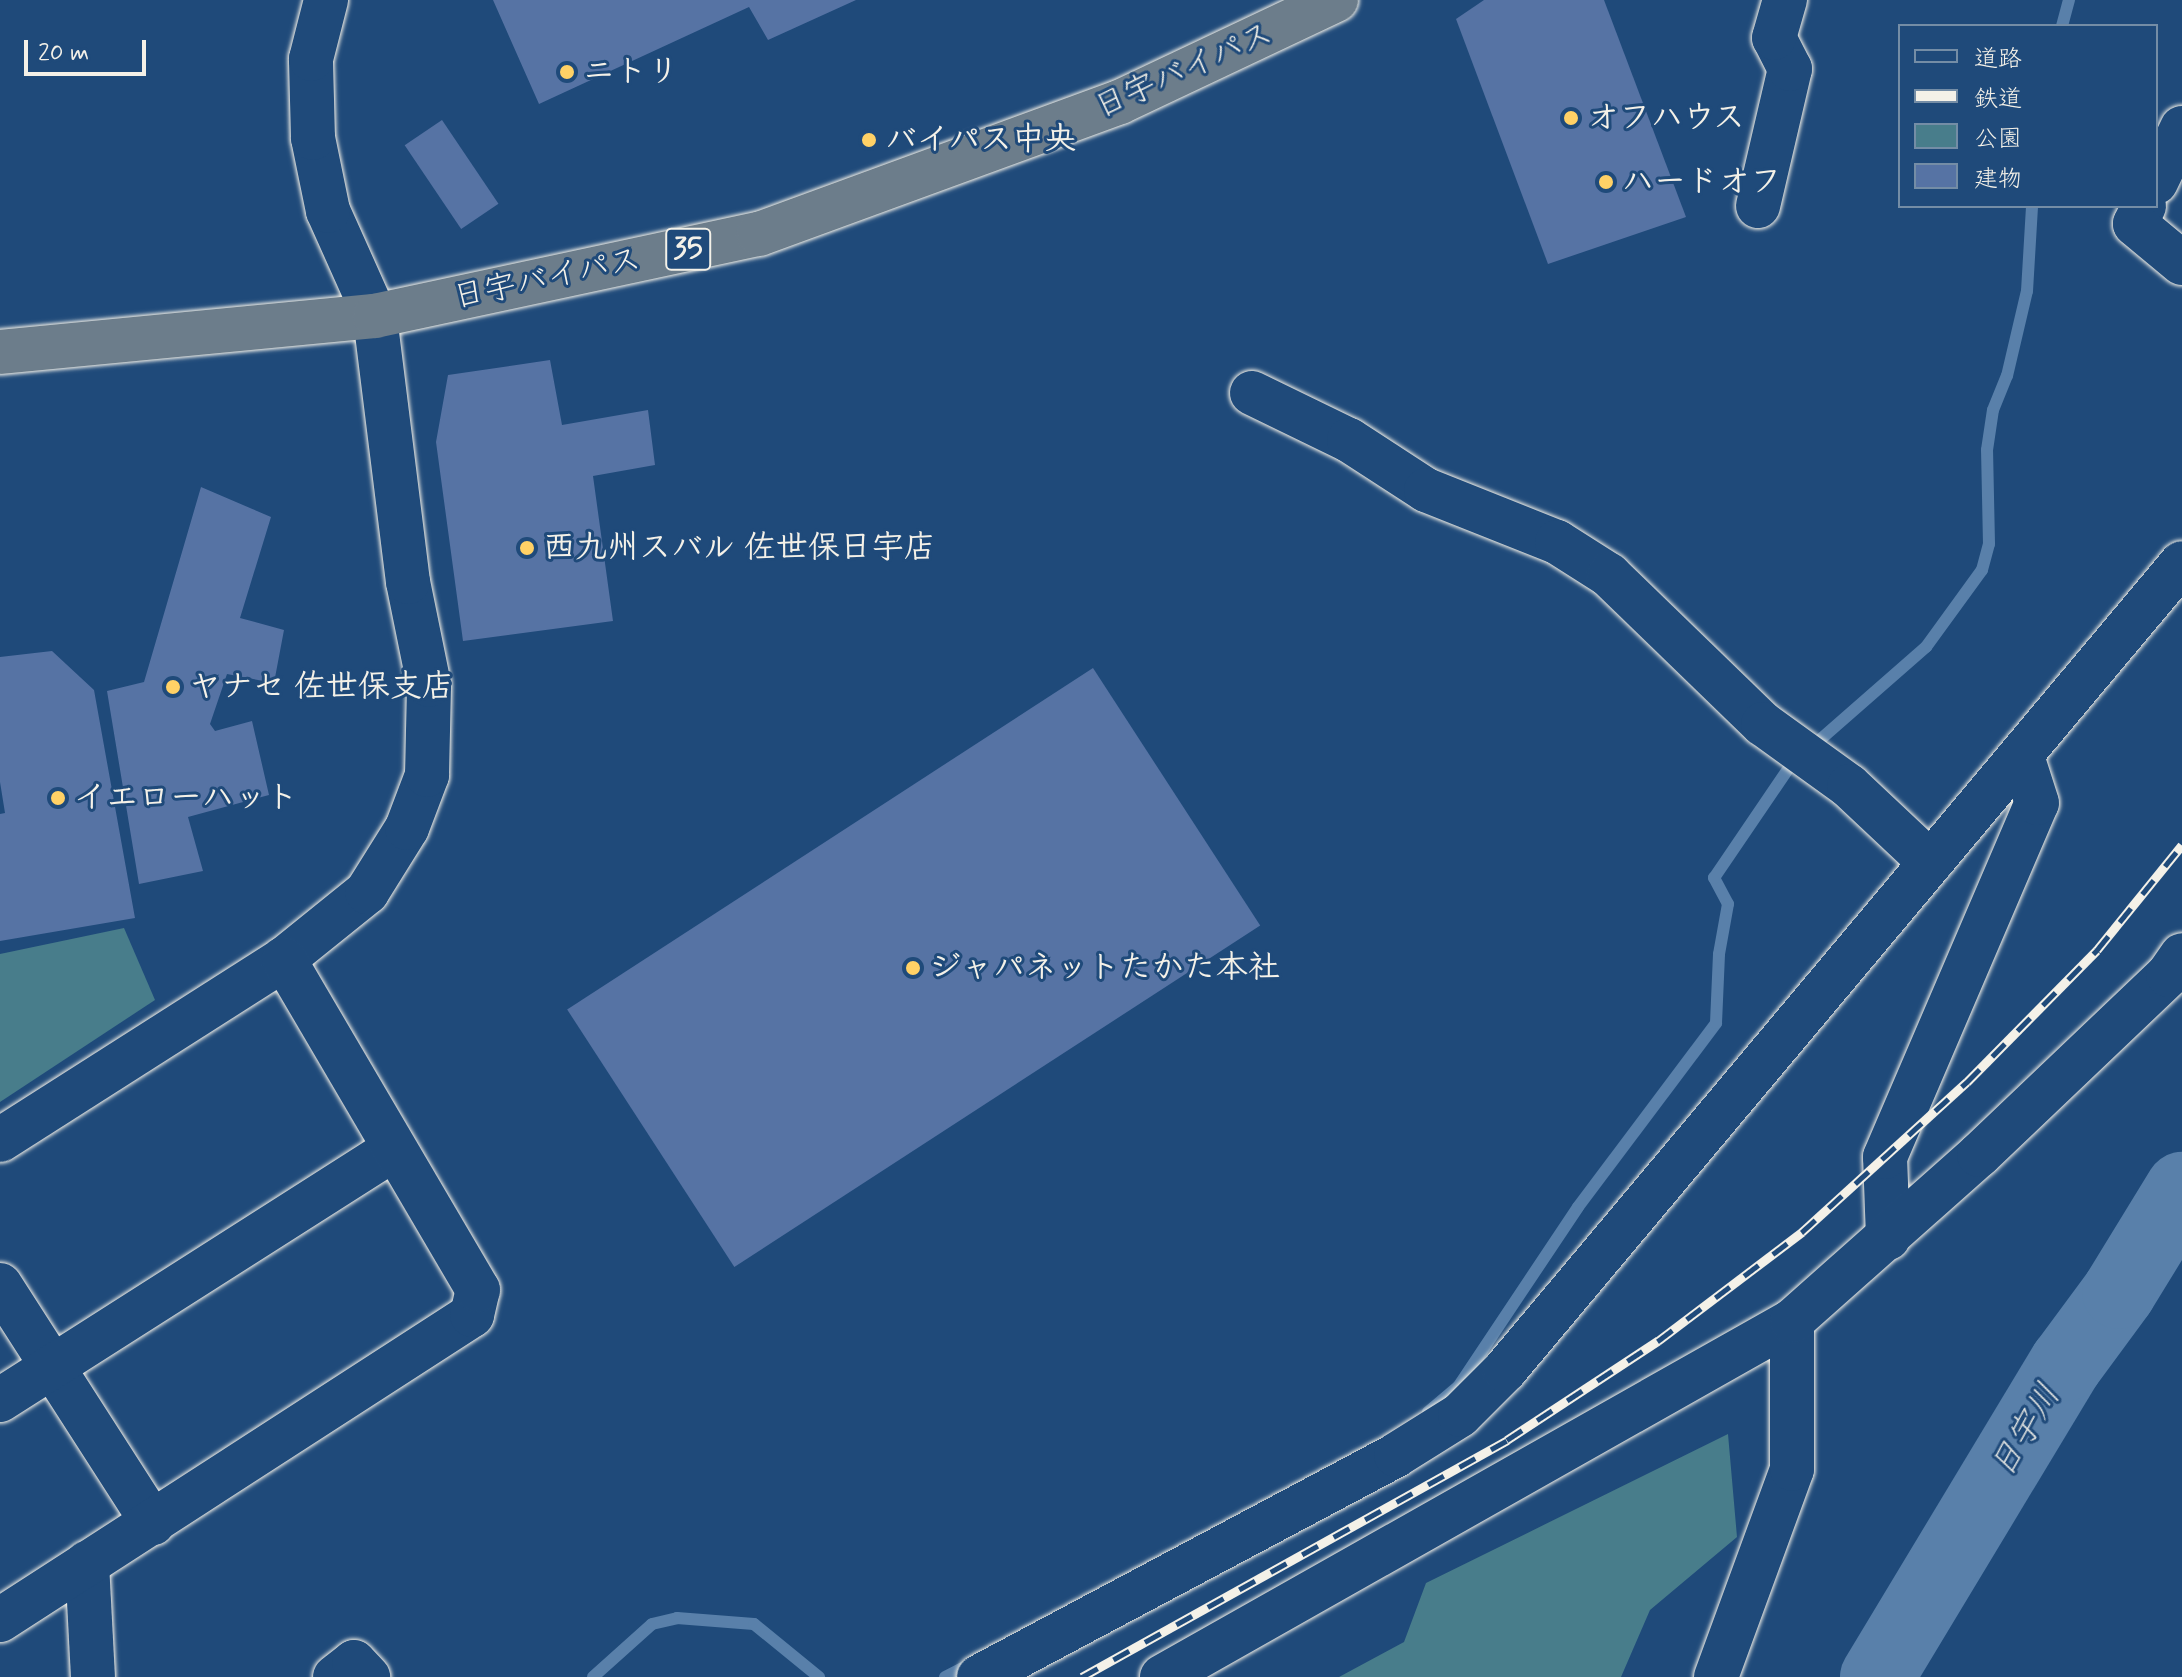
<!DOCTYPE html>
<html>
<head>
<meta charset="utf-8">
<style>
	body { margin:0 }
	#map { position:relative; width:2182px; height:1677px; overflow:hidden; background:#1f4a7a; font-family:Mynerve,"Klee One",sans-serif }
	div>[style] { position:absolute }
	.green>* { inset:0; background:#487d8b }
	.stream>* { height:12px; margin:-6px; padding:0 6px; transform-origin:6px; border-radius:6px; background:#5980aa }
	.river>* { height:74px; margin:-37px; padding:0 37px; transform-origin:37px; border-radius:37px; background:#5980aa }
	.building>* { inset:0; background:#5673a4; transform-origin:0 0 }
	.roads { filter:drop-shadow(0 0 2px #f4f1e8) drop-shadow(0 0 2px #f4f1e8) }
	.minor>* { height:44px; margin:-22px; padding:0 22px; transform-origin:22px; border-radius:22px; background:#1f4a7a }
	.highway>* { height:44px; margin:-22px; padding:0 22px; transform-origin:22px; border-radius:22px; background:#6c7d8b }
	.rail>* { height:9px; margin-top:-4.5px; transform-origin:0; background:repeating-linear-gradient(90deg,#1f4a7a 0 18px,#f4f1e8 0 36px); box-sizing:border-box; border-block:2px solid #f4f1e8 }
	.dots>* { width:22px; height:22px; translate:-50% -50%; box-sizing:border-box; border:4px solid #1f4a7a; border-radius:50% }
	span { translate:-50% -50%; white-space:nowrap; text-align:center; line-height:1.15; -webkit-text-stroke:6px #1f4a7a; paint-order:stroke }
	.shield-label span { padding:2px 6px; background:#1f4a7a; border:2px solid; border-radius:6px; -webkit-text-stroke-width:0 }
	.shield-label { font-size:30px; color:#f4f1e8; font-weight:700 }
	.street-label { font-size:32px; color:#f4f1e8 }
	.poi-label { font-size:32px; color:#f4f1e8; font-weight:700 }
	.left { translate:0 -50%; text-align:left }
	.water-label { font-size:34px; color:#dde0df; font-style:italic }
	.legend { position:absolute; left:1898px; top:24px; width:260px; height:184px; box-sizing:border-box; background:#1f4a7a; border:2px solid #748da6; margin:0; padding:10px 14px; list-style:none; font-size:24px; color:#f4f1e8 }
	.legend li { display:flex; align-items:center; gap:16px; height:40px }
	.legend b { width:40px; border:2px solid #748da6 }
	.scale { position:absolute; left:24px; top:40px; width:122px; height:36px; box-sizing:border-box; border:4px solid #f4f1e8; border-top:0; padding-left:10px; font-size:24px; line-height:28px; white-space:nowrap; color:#f4f1e8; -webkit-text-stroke:6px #1f4a7a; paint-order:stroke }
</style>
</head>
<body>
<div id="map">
	<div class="green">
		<i style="clip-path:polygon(124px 928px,155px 1000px,0 1102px,0 954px)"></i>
		<i style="clip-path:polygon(1728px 1434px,1737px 1537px,1650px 1610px,1621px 1677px,1339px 1677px,1404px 1642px,1426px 1583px)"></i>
	</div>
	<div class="stream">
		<i style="left:2062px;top:26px;width:27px;rotate:-75deg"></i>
		<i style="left:1428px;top:1412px;width:39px;rotate:-40deg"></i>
		<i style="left:1458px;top:1387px;width:216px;rotate:-56.3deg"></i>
		<i style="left:1578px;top:1207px;width:230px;rotate:-53.1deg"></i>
		<i style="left:1716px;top:1023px;width:69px;rotate:-87.5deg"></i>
		<i style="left:1719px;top:954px;width:51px;rotate:-79.8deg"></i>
		<i style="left:1728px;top:904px;width:30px;rotate:-118deg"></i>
		<i style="left:1714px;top:878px;width:135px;rotate:-55.8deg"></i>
		<i style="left:1790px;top:766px;width:181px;rotate:-41.2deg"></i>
		<i style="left:1926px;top:647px;width:95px;rotate:-54deg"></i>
		<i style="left:1982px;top:570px;width:27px;rotate:-75deg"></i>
		<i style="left:1989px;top:544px;width:94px;rotate:-91.2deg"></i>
		<i style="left:1987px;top:450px;width:40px;rotate:-81.5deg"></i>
		<i style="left:1993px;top:410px;width:37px;rotate:-68deg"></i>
		<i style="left:2007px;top:376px;width:87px;rotate:-76.8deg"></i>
		<i style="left:2027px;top:291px;width:85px;rotate:-86.6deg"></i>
		<i style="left:593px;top:1677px;width:79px;rotate:-41.9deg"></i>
		<i style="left:652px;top:1624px;width:26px;rotate:-13deg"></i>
		<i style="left:677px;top:1618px;width:77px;rotate:4.5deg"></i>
		<i style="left:754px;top:1624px;width:84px;rotate:39.2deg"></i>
		<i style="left:945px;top:1677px;width:29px;rotate:-27deg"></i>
	</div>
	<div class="river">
		<i style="left:1877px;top:1677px;width:366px;rotate:-58.9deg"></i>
		<i style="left:2066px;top:1364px;width:89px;rotate:-53.6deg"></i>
		<i style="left:2119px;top:1292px;width:121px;rotate:-58.5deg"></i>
	</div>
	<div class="building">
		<i style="clip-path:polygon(493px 0,856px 0,768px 40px,749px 7px,539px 104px)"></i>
		<i style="clip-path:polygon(1484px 0,1604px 0,1686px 217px,1548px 264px,1456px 19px)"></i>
		<i style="left:442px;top:120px;width:101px;height:45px;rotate:56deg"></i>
		<i style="clip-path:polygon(550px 360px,562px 425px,648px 410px,655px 465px,593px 476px,613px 621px,463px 641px,436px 442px,448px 375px)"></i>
		<i style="clip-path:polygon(201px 487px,271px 517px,240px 618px,284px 630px,274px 683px,227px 674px,210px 724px,215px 731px,252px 721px,269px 795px,188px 817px,203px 871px,139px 884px,107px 691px,144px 682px)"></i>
		<i style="clip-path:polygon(52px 651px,94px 690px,135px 918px,0 941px,0 814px,5px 813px,0 782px,0 657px)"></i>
		<i style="left:1093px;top:668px;width:307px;height:627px;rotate:57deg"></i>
	</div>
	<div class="roads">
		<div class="minor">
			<i style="left:2156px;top:182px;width:60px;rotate:-64.3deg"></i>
			<i style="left:1758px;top:206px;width:141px;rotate:-76.9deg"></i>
			<i style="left:1790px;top:69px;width:35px;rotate:-117deg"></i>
			<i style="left:1774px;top:38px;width:40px;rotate:-74deg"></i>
			<i style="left:2144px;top:206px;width:20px;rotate:117deg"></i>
			<i style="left:2135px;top:224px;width:61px;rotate:39.7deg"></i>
			<i style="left:1252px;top:393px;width:108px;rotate:25.9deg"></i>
			<i style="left:1349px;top:440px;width:92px;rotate:33deg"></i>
			<i style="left:1426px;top:490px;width:141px;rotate:21.7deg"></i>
			<i style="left:1557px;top:542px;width:62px;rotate:32.4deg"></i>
			<i style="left:1609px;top:575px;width:214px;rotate:44.1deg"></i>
			<i style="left:1763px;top:724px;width:106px;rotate:35.8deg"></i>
			<i style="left:1849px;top:786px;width:112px;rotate:43.2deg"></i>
			<i style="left:0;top:1140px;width:337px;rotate:-32.5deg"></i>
			<i style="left:284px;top:959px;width:107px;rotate:-38.9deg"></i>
			<i style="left:367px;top:892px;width:75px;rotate:-58deg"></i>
			<i style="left:407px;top:828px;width:57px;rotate:-69.3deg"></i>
			<i style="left:427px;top:775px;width:90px;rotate:-88.7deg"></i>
			<i style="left:429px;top:685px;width:105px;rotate:-101.5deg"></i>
			<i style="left:408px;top:582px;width:268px;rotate:-97.1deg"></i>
			<i style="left:375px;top:316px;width:115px;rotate:-114.1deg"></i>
			<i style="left:328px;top:211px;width:75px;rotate:-101.6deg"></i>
			<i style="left:313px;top:138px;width:79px;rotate:-91.5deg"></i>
			<i style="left:311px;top:59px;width:61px;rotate:-75.7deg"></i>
			<i style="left:1888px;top:1238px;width:81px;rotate:-92.1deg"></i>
			<i style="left:1885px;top:1157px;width:385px;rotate:-66.8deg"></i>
			<i style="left:2037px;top:803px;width:49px;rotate:-107.7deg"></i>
			<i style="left:0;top:1285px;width:283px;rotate:57.3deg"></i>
			<i style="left:0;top:1400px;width:466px;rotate:-32.5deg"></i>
			<i style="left:87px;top:1563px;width:114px;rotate:87deg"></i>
			<i style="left:0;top:1620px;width:562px;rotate:-32.87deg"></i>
			<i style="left:472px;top:1315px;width:26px;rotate:-77deg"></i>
			<i style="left:478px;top:1290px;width:384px;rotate:-120.4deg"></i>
			<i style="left:335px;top:1677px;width:24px;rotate:-38deg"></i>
			<i style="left:354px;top:1662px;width:21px;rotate:47deg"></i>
			<i style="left:979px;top:1677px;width:472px;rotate:-28deg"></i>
			<i style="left:1396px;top:1455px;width:75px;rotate:-32deg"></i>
			<i style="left:1460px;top:1415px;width:64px;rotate:-45deg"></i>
			<i style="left:1505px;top:1370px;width:1053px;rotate:-50.01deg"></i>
			<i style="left:1162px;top:1677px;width:724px;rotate:-29.47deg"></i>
			<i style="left:1716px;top:1677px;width:221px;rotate:-69.9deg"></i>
			<i style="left:1792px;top:1469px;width:148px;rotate:-90deg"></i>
			<i style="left:1792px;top:1321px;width:250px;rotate:-41.6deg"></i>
			<i style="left:1979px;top:1155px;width:261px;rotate:-43.6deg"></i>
			<i style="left:2168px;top:975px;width:24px;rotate:-55deg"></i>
		</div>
		<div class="highway">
			<i style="left:0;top:352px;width:377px;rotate:-5.5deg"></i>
			<i style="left:375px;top:316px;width:393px;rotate:-12.1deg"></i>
			<i style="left:759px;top:234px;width:384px;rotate:-20.1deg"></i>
			<i style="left:1120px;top:102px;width:239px;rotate:-25.3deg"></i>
		</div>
	</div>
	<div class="rail">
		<i style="left:1082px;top:1677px;width:487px;rotate:-29.1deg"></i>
		<i style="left:1507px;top:1440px;width:181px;rotate:-33.3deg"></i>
		<i style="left:1658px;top:1341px;width:181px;rotate:-37.1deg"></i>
		<i style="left:1802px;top:1232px;width:223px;rotate:-42.3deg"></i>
		<i style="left:1967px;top:1082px;width:185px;rotate:-45.4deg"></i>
		<i style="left:2097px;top:950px;width:135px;rotate:-51deg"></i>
	</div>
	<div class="dots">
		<i style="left:567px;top:72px;background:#ffd166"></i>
		<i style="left:1571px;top:118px;background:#ffd166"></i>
		<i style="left:869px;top:140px;background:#ffd166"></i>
		<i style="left:1606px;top:182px;background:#ffd166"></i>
		<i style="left:527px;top:548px;background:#ffd166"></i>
		<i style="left:173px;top:687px;background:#ffd166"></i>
		<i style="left:58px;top:798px;background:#ffd166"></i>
		<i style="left:913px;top:968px;background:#ffd166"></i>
	</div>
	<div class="shield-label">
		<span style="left:688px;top:249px">35</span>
	</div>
	<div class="street-label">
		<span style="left:1184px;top:71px;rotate:-24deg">日宇バイパス</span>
		<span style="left:547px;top:279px;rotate:-12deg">日宇バイパス</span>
	</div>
	<div class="poi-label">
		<span class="left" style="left:583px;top:72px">ニトリ</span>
		<span class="left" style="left:1587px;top:118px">オフハウス</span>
		<span class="left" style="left:885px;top:140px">バイパス中央</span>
		<span class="left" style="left:1622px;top:182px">ハードオフ</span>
		<span class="left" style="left:543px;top:548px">西九州スバル 佐世保日宇店</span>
		<span class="left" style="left:189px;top:687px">ヤナセ 佐世保支店</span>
		<span class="left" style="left:74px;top:798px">イエローハット</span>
		<span class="left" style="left:929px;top:968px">ジャパネットたかた本社</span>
	</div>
	<div class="water-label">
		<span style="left:2026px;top:1431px;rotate:-59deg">日宇川</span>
	</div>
	<ul class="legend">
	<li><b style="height:10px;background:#1f4a7a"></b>道路</li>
	<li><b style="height:10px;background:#f4f1e8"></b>鉄道</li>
	<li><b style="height:22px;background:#487d8b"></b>公園</li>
	<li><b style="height:22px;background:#5673a4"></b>建物</li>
	</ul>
	<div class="scale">20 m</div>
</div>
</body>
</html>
